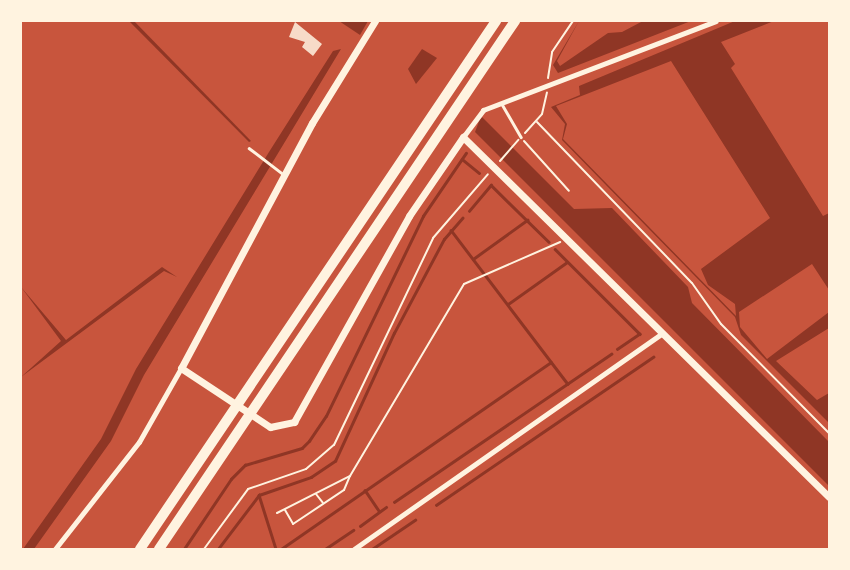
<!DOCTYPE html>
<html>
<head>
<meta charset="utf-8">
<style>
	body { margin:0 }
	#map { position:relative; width:850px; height:570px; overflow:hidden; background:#c8553d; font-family:"Fira Sans",sans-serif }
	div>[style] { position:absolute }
	.water>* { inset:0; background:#8f3625 }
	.stream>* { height:2.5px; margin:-1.25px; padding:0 1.25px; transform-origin:1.25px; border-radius:1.25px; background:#8f3625 }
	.building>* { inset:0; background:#f7dbc8 }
	.path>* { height:2px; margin:-1px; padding:0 1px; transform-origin:1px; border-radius:1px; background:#fff3e0 }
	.service>* { height:2.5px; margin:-1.25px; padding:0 1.25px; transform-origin:1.25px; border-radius:1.25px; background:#fff3e0 }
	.minor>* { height:5px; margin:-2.5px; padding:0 2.5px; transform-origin:2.5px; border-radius:2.5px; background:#fff3e0 }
	.tertiary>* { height:7px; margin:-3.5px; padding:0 3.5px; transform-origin:3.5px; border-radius:3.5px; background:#fff3e0 }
	.motorway>* { height:10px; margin:-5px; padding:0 5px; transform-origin:5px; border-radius:5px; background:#fff3e0 }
	span { translate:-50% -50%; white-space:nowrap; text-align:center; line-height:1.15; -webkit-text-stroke:4.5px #fff3e0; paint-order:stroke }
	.frame { position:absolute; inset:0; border:22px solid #fff3e0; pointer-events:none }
</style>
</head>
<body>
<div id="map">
	<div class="water">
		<i style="clip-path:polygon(129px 21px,134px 21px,251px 141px,249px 142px)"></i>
		<i style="clip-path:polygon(339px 21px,368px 21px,360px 35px)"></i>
		<i style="clip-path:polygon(579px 21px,557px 61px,560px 66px,608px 33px,622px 32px,643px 21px,691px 21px,558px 73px,553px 65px)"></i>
		<i style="clip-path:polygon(evenodd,735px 21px,774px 21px,721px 42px,735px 64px,731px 68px,823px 216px,829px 213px,829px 290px,812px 264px,739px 312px,740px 327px,767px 359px,829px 312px,829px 328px,776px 361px,817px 400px,829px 393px,829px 423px,741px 335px,735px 317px,562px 140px,565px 124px,551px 107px,580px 95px,579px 86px,735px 21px,671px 61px,770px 218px,701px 269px,708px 285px,735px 304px,736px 316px,563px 139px,567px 124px,556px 106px,671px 61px)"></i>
		<i style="clip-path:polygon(341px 49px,144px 375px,111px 441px,34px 549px,23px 549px,101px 439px,136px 369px,269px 152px,333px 51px)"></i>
		<i style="clip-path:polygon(422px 49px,437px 58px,416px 84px,408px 69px)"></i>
		<i style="clip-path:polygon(481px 116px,574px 209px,612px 208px,688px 287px,692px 303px,829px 442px,829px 486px,475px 132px)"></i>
		<i style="clip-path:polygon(162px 267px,177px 277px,164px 271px,21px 377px,61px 341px,21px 287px,66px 340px)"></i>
	</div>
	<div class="stream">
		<i style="left:462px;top:159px;width:22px;rotate:39deg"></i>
		<i style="left:469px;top:211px;width:34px;rotate:-50deg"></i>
		<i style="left:491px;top:185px;width:81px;rotate:44.5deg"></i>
		<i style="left:451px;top:230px;width:193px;rotate:52.8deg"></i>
		<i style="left:555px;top:249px;width:120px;rotate:45deg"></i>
		<i style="left:640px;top:334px;width:27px;rotate:146deg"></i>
		<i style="left:473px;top:259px;width:67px;rotate:-35.8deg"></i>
		<i style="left:508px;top:304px;width:72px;rotate:-35.4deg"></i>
		<i style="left:365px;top:490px;width:25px;rotate:56deg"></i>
		<i style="left:259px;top:495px;width:57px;rotate:72.5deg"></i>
		<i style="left:394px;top:502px;width:263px;rotate:-34.3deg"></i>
		<i style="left:436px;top:505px;width:263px;rotate:-34.3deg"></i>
		<i style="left:360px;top:526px;width:32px;rotate:-36deg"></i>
		<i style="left:184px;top:549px;width:84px;rotate:-56.1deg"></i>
		<i style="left:231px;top:479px;width:20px;rotate:-45deg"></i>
		<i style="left:245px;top:465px;width:59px;rotate:-16.6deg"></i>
		<i style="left:302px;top:448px;width:10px;rotate:-45deg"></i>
		<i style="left:309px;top:441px;width:30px;rotate:-56deg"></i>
		<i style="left:326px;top:416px;width:222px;rotate:-64.1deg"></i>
		<i style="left:423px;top:216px;width:76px;rotate:-55.7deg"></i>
		<i style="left:218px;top:549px;width:68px;rotate:-52.8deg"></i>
		<i style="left:259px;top:495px;width:55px;rotate:-19.1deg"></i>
		<i style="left:311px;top:477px;width:29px;rotate:-34deg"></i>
		<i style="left:335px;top:461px;width:141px;rotate:-65.3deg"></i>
		<i style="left:394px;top:333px;width:106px;rotate:-62deg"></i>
		<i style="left:444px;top:239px;width:28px;rotate:-49deg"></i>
		<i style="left:281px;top:549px;width:328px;rotate:-34.7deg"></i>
		<i style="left:325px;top:549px;width:34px;rotate:-34deg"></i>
		<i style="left:372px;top:549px;width:52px;rotate:-34deg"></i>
	</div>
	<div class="building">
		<i style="clip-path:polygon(295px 22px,322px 44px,313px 56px,302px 47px,305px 42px,289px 37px)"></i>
	</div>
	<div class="path">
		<i style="left:548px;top:78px;width:26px;rotate:-81deg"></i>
		<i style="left:552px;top:52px;width:37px;rotate:-56deg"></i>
		<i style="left:537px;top:122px;width:223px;rotate:46.1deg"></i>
		<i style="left:692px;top:283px;width:50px;rotate:54.7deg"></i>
		<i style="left:721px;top:324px;width:153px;rotate:45.3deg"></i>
		<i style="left:525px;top:133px;width:25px;rotate:-48deg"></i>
		<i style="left:542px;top:114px;width:22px;rotate:-77deg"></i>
		<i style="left:524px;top:141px;width:67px;rotate:48deg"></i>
		<i style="left:500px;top:161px;width:28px;rotate:-49deg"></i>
		<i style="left:316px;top:494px;width:11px;rotate:52deg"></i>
		<i style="left:285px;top:510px;width:16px;rotate:60deg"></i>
		<i style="left:293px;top:524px;width:61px;rotate:-33.7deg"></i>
		<i style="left:344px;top:490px;width:15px;rotate:-67deg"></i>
		<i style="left:277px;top:513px;width:82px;rotate:-26.9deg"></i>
		<i style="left:350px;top:476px;width:223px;rotate:-59.3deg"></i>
		<i style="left:464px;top:284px;width:105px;rotate:-23.6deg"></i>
		<i style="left:204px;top:549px;width:74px;rotate:-53.7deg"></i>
		<i style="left:248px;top:489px;width:61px;rotate:-19deg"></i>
		<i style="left:306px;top:469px;width:37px;rotate:-41deg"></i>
		<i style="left:334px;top:445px;width:229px;rotate:-64.4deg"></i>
		<i style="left:433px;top:238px;width:84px;rotate:-49.3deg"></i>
	</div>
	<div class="service">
		<i style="left:502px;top:104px;width:38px;rotate:60deg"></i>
		<i style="left:249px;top:148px;width:43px;rotate:37.4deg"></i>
	</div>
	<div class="minor">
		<i style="left:463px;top:137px;width:34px;rotate:-53deg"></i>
		<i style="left:483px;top:110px;width:249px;rotate:-20.9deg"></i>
		<i style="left:55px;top:549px;width:136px;rotate:-51.9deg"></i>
		<i style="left:139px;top:442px;width:85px;rotate:-60.4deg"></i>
		<i style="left:354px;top:549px;width:376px;rotate:-35deg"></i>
	</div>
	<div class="tertiary">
		<i style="left:375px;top:21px;width:120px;rotate:121.7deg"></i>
		<i style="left:312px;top:123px;width:278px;rotate:118.1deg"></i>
		<i style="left:181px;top:368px;width:107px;rotate:33.5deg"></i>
		<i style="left:270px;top:427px;width:25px;rotate:-12deg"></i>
		<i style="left:294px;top:422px;width:236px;rotate:-60.8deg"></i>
		<i style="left:409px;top:216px;width:96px;rotate:-55.6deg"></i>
		<i style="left:463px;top:137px;width:513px;rotate:44.53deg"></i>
	</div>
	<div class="motorway">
		<i style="left:140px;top:549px;width:637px;rotate:-56.01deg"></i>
		<i style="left:159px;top:549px;width:637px;rotate:-56.01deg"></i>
	</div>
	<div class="frame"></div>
</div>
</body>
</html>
